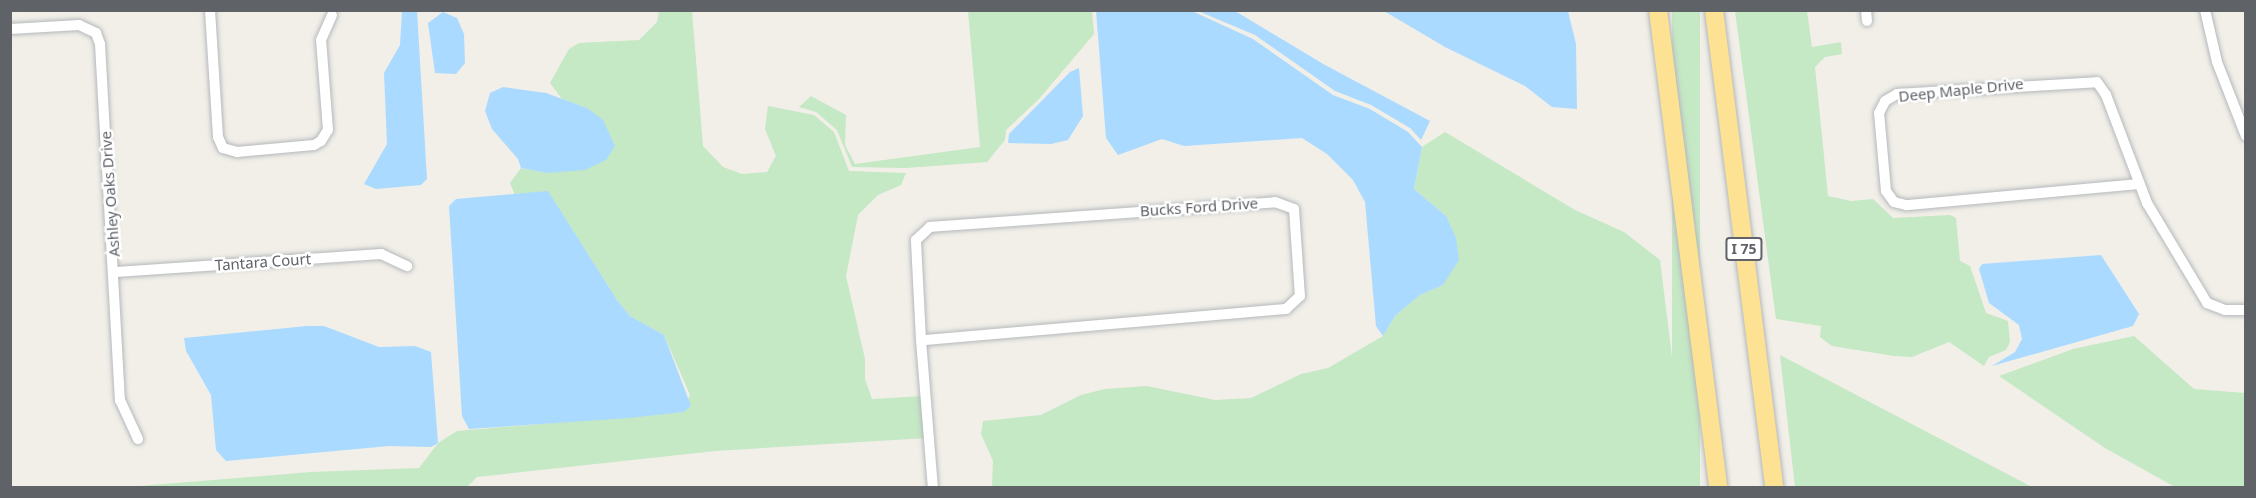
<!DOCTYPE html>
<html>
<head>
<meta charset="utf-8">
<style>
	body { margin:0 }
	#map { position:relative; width:2256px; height:498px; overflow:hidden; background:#f1efe8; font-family:"Noto Sans",sans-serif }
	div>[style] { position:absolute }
	.green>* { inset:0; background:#c5e8c5; transform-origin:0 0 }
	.water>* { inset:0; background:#aadaff }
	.roads { filter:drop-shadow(0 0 2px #b5b8bc) drop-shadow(0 0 2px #b5b8bc) }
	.street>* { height:10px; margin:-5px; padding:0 5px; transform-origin:5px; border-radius:5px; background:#fff }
	.highway>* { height:18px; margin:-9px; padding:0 9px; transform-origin:9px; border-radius:9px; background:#fde293 }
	span { translate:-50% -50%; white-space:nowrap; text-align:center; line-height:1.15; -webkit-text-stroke:5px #fff; paint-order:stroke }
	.shield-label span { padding:2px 4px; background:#fff; border:2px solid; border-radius:4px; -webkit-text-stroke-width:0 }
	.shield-label { font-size:14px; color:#5f6368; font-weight:700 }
	.street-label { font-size:15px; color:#5f6368 }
	.frame { position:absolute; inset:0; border:12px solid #5f6368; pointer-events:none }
</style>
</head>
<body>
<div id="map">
	<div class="green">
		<i style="clip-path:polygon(659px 11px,692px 11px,703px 146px,723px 167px,742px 174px,767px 172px,776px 156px,765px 129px,768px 106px,814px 115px,834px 132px,849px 171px,906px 173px,901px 185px,878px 195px,858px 215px,846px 276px,865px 359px,865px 379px,872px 399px,924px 396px,927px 438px,715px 451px,477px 477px,467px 487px,115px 488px,311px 472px,419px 468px,438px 443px,457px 431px,682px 412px,690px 395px,664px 335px,630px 316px,617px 300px,548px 192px,515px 195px,510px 183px,521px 168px,547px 173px,587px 108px,562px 99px,550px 83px,569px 49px,579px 43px,639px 40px,657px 22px)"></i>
		<i style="clip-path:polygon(968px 11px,1092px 11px,1094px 34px,1039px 99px,1006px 130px,1005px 140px,987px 162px,906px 168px,852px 167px,837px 130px,816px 112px,799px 107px,811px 96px,846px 115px,845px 145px,855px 164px,980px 147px)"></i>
		<i style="left:1672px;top:11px;width:28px;height:480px"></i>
		<i style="clip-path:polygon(1735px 11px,1807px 11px,1812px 47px,1841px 42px,1842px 54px,1825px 57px,1815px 67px,1828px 196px,1851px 201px,1873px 199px,1893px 218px,1950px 215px,1956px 218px,1960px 261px,1970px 266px,1986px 313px,2008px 321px,2010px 342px,2006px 350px,1989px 357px,1984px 366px,1949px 342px,1912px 357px,1894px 356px,1832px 346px,1820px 337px,1821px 326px,1776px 319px)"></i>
		<i style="clip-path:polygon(1445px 132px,1575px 210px,1624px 232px,1660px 260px,1680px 422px,1693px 487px,992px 487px,993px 461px,981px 434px,983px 421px,1041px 415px,1081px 395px,1105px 389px,1147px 386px,1215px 400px,1251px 398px,1301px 374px,1328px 368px,1383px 336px,1395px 316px,1420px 295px,1443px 285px,1446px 216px,1414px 189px,1422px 147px)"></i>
		<i style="clip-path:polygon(2134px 336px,2194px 389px,2245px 393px,2245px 487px,2175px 487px,2105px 448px,1999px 376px,2073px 349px)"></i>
		<i style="clip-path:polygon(1780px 355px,2032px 487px,1795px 487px)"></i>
	</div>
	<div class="water">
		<i style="clip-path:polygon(402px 11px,417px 11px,427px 179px,421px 185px,376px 189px,364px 184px,387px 144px,384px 73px,400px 45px)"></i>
		<i style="clip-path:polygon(1096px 11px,1192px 11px,1253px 39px,1333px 95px,1370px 109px,1408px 132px,1422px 147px,1414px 189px,1446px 216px,1456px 238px,1459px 260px,1443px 285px,1420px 295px,1395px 316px,1383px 336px,1376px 326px,1365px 202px,1353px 180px,1327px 154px,1302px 138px,1184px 146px,1162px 139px,1118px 155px,1106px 138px)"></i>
		<i style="clip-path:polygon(1198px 11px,1235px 11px,1325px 65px,1430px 121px,1421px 140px,1410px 128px,1371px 105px,1335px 91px,1255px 35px)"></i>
		<i style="clip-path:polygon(1384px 11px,1568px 11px,1576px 44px,1577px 109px,1552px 107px,1525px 86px,1445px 47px)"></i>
		<i style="clip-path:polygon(443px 12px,457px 18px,464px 34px,465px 63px,456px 74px,435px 73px,428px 23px)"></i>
		<i style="clip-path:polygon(1079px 68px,1083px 116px,1068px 140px,1051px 144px,1008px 143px,1009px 134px,1070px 72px)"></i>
		<i style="clip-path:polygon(503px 87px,546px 93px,587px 108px,603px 120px,615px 146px,606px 160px,585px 170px,547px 173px,521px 168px,518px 159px,492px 129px,485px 111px,490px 93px)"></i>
		<i style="clip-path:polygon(548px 191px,617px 300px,630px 316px,664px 335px,691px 406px,683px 412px,629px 418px,469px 429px,462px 416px,449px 206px,456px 199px)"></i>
		<i style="clip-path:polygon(2101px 255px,2139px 314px,2133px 326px,1992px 366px,2015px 352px,2022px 339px,2019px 325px,1989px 303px,1979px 269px,1982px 264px)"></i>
		<i style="clip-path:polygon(307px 326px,324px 326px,379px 347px,415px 346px,431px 352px,438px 443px,431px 447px,389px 446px,226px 461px,216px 450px,211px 395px,186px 351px,184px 338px)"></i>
	</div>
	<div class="roads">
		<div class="street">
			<i style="left:210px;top:10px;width:127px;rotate:86.4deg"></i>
			<i style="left:218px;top:137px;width:12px;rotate:66deg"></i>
			<i style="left:223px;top:148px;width:15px;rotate:16deg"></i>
			<i style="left:237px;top:152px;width:77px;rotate:-5.2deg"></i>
			<i style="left:314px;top:145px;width:8px;rotate:-30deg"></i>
			<i style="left:321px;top:141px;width:13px;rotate:-58deg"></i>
			<i style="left:328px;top:130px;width:90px;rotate:-94.4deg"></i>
			<i style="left:321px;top:40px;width:27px;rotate:-66deg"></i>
			<i style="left:1866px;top:10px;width:11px;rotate:85deg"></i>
			<i style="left:2205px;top:10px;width:53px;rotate:77deg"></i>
			<i style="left:2217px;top:62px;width:79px;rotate:68.6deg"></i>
			<i style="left:10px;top:29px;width:69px;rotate:-3.3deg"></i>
			<i style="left:79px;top:25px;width:19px;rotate:25deg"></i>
			<i style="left:96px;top:33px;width:12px;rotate:70deg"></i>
			<i style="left:100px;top:44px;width:357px;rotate:86.8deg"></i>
			<i style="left:120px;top:400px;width:43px;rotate:65.2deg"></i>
			<i style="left:2139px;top:184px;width:234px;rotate:174.8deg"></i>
			<i style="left:1906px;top:205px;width:12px;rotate:-166deg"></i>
			<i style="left:1894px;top:202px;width:14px;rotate:-126deg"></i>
			<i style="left:1886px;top:191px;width:78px;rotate:-95.1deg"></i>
			<i style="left:1879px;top:113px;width:13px;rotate:-63deg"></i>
			<i style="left:1885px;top:101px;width:14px;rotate:-30deg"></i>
			<i style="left:1897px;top:94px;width:200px;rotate:-3.4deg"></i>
			<i style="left:2097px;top:82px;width:16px;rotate:55deg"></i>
			<i style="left:2106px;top:95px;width:116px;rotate:69.2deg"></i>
			<i style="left:2147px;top:203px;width:117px;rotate:59deg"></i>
			<i style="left:2207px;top:303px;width:19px;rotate:21deg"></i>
			<i style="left:2225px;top:310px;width:21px"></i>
			<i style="left:1275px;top:202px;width:20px;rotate:20deg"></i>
			<i style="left:1294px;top:209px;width:87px;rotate:86.1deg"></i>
			<i style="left:1300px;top:296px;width:19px;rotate:137deg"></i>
			<i style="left:1286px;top:309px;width:366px;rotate:175.1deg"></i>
			<i style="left:921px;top:340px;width:100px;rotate:-92.9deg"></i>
			<i style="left:916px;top:240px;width:19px;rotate:-43deg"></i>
			<i style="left:930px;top:227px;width:346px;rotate:-4.1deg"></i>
			<i style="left:116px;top:272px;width:266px;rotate:-3.9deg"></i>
			<i style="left:381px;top:254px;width:29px;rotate:25deg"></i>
			<i style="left:921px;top:340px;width:148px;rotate:85.4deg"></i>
		</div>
		<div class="highway">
			<i style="left:1658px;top:10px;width:482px;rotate:82.8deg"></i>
			<i style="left:1714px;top:10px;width:482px;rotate:82.8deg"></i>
		</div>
	</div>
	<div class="shield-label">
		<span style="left:1744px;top:249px">I 75</span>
	</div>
	<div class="street-label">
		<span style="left:1961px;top:90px;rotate:-6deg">Deep Maple Drive</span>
		<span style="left:110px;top:194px;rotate:-94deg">Ashley Oaks Drive</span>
		<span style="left:1199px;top:207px;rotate:-4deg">Bucks Ford Drive</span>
		<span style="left:263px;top:262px;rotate:-4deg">Tantara Court</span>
	</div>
	<div class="frame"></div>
</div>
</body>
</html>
